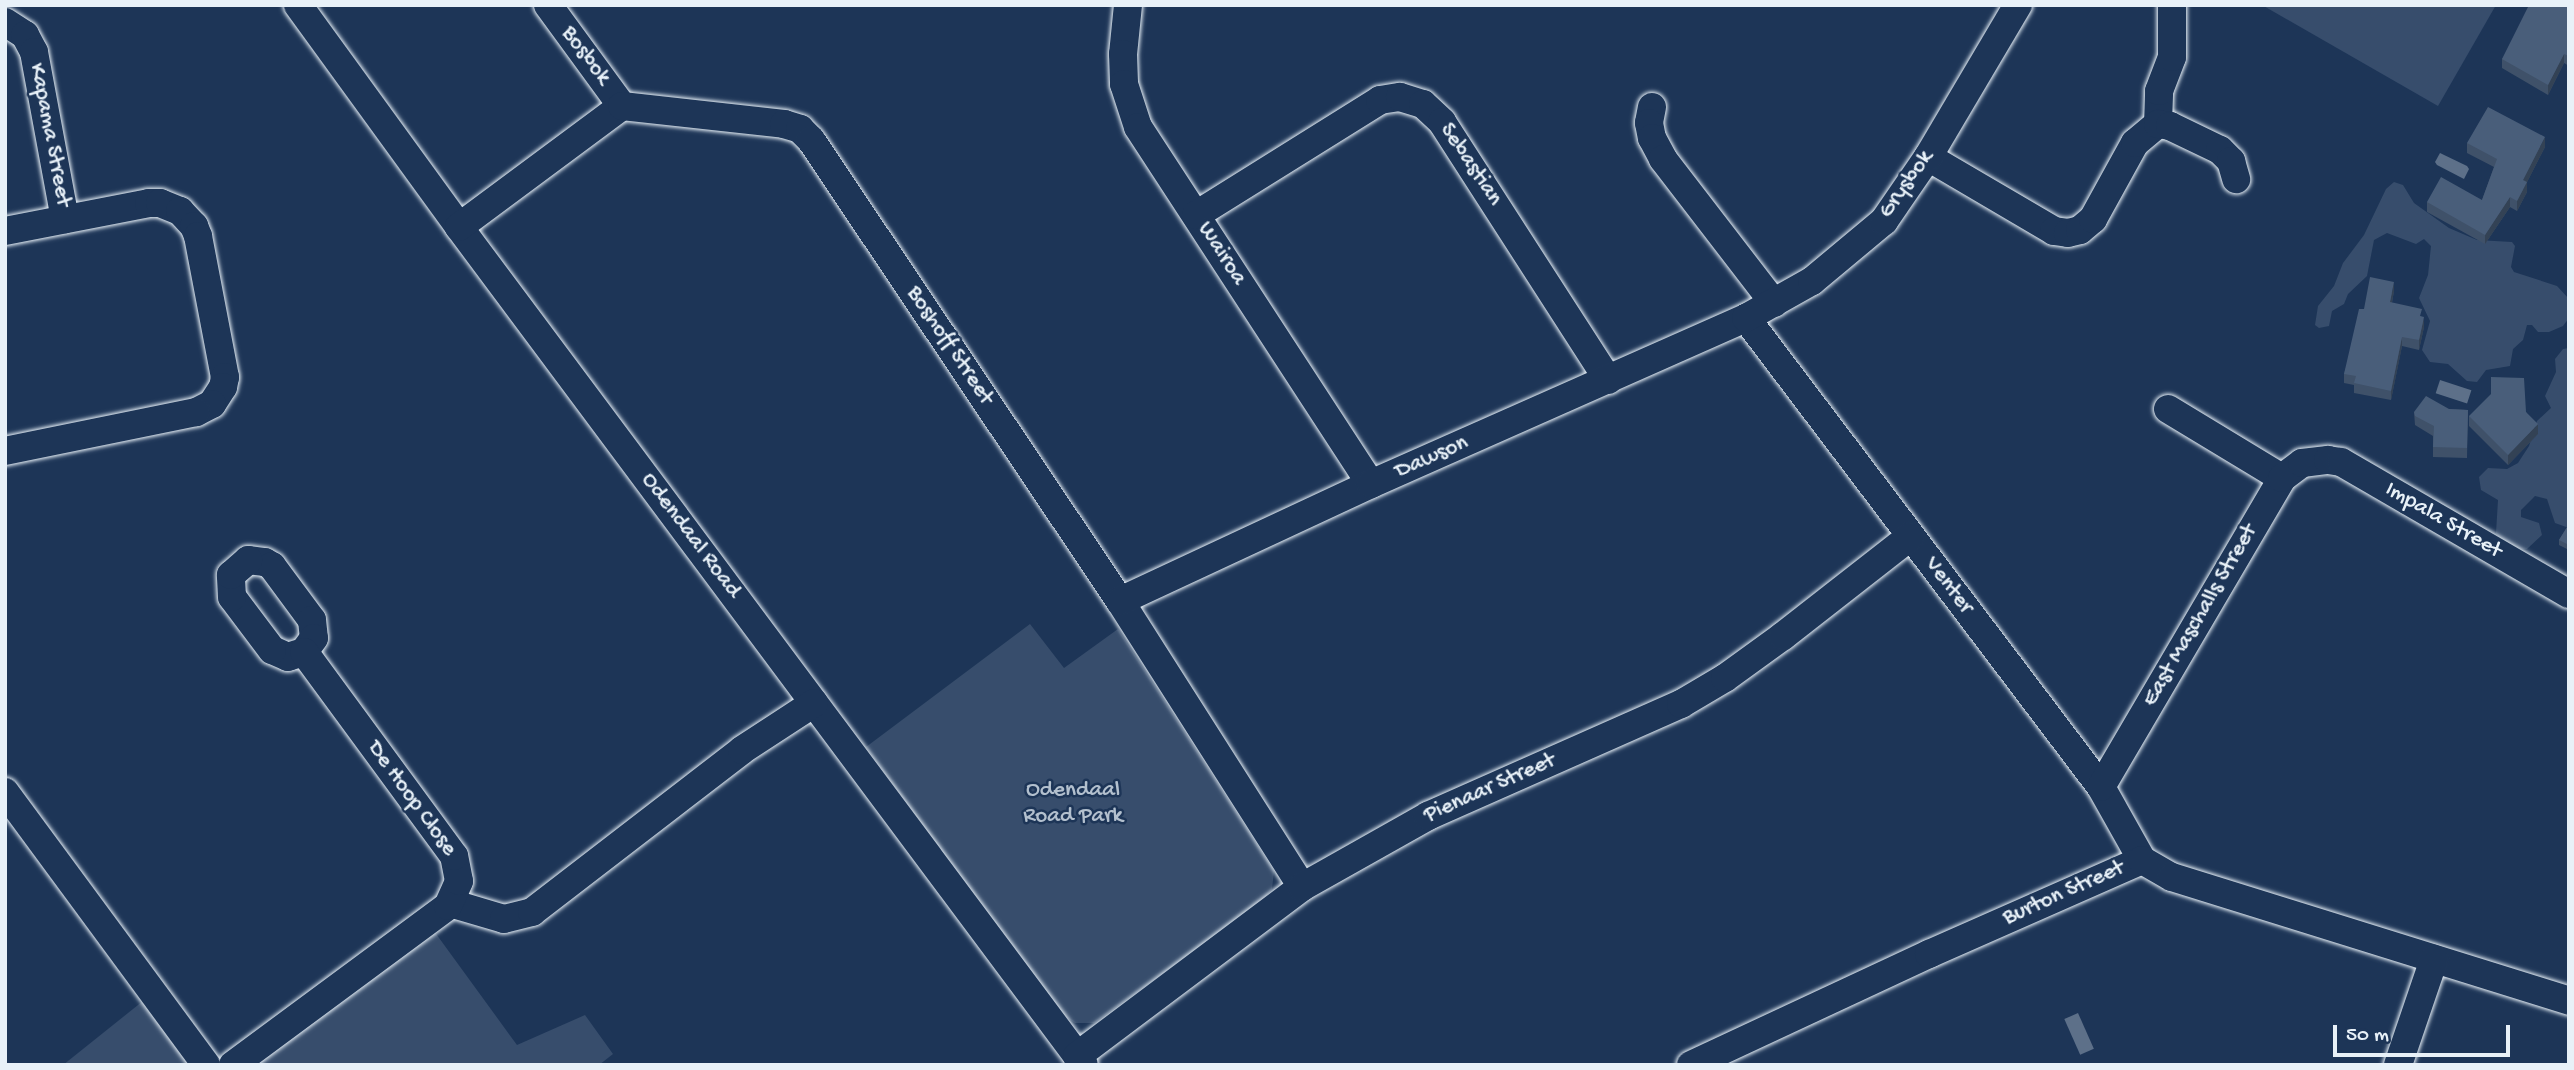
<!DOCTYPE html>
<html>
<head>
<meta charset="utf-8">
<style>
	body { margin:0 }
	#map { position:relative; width:2574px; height:1070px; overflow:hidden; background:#1d3557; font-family:"Gochi Hand",sans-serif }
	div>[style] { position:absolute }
	.green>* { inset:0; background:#374d6c }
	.water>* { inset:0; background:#5d7089; transform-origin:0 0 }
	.roads { filter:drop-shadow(0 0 2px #e8f1f8) drop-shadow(0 0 2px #e8f1f8) }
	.minor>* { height:28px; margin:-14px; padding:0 14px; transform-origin:14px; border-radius:14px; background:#1d3557 }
	.wall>* { inset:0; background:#3f5169 }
	.shaded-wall>* { inset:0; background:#334255 }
	.building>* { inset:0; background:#495e7a }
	span { translate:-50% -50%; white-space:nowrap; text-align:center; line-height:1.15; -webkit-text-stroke:5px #1d3557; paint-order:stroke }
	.street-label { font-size:23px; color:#e8f1f8 }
	.park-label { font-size:23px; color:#b3c0ce }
	.frame { position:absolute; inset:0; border:7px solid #e8f1f8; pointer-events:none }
	.scale { position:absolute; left:2333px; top:1025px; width:177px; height:32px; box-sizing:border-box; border:4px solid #e8f1f8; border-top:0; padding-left:9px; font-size:21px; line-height:24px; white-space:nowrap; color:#e8f1f8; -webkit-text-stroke:5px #1d3557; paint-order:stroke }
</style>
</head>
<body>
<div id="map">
	<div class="green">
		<i style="clip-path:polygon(2262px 5px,2496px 5px,2438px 106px)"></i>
		<i style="clip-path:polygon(2394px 182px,2403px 185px,2414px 203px,2449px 228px,2477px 240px,2512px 242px,2515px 246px,2511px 267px,2514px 272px,2557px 286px,2569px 299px,2569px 318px,2563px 326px,2549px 332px,2538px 332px,2532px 325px,2527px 325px,2523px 340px,2513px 349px,2510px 366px,2486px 370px,2477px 382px,2467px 381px,2448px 364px,2430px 362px,2422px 350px,2430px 321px,2419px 298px,2428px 275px,2431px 246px,2424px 239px,2416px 244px,2387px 233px,2374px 240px,2367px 276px,2348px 294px,2344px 304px,2332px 311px,2329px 326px,2319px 328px,2315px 325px,2318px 306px,2334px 286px,2343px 263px,2364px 235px,2386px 189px)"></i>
		<i style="clip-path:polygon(2569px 348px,2569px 528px,2555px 523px,2547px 499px,2535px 496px,2521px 510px,2521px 517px,2539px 523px,2542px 535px,2527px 549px,2508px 548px,2496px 533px,2498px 500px,2481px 490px,2479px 477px,2488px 468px,2507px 469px,2518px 463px,2529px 446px,2537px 421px,2551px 408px,2545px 396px,2556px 372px,2555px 359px,2563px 349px)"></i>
		<i style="clip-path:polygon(1030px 624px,1064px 668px,1118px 629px,1274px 871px,1272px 889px,1260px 903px,1094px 1023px,1075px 1023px,1059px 1012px,866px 747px)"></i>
		<i style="clip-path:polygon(434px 931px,517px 1045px,585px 1015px,613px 1054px,599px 1065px,254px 1065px)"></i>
		<i style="clip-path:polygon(143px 1001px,190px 1065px,63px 1065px)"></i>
	</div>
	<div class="water">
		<i style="clip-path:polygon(2440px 153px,2467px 166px,2469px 169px,2464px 179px,2437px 165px,2435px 162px)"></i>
		<i style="left:2440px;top:380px;width:33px;height:14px;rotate:18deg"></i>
		<i style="left:2078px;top:1013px;width:39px;height:15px;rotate:66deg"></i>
	</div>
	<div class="roads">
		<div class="minor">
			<i style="left:298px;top:5px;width:274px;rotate:54deg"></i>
			<i style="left:459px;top:227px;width:1045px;rotate:53.28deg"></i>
			<i style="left:548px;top:5px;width:125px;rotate:53.8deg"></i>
			<i style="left:1128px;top:5px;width:49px;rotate:95.8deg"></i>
			<i style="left:1123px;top:54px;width:30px;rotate:88deg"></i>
			<i style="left:1124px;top:84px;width:45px;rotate:72deg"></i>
			<i style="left:1138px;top:127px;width:426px;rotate:56.9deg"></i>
			<i style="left:5px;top:22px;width:24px;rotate:33deg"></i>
			<i style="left:25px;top:35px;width:19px;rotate:62deg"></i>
			<i style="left:34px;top:52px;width:170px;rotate:79.5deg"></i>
			<i style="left:1652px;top:107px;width:16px;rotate:101deg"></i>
			<i style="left:1649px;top:123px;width:15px;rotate:79deg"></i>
			<i style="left:1652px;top:138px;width:24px;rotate:62deg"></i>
			<i style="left:1663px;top:159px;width:182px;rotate:52.4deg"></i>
			<i style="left:2158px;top:124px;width:33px;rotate:-88deg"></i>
			<i style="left:2159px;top:91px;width:36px;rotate:-69deg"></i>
			<i style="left:2172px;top:57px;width:52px;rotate:-90deg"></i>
			<i style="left:1928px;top:157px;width:146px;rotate:30.4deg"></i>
			<i style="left:2054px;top:231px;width:14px;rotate:8deg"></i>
			<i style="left:2068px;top:233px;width:12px;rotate:-14deg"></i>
			<i style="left:2080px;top:230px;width:17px;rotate:-40deg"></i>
			<i style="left:2093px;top:219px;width:87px;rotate:-61.1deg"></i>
			<i style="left:2135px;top:143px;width:30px;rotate:-40deg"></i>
			<i style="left:2158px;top:124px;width:12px;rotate:9deg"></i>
			<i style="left:2170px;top:126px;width:55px;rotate:25.6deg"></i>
			<i style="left:2220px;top:150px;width:16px;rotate:45deg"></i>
			<i style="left:2231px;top:161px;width:19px;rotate:74deg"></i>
			<i style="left:1196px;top:215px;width:217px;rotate:-32deg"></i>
			<i style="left:1380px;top:100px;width:20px;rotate:-9deg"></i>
			<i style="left:1400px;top:97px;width:24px;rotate:17deg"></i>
			<i style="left:1423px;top:104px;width:26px;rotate:43deg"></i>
			<i style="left:1442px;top:122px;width:307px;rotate:57.2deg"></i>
			<i style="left:459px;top:227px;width:203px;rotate:-36.6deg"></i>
			<i style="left:622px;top:106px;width:163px;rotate:6.3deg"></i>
			<i style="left:784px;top:124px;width:17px;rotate:17deg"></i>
			<i style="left:800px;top:129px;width:16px;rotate:45deg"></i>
			<i style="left:811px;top:140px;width:555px;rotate:56.17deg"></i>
			<i style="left:1120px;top:601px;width:339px;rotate:57.5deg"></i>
			<i style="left:5px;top:231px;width:147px;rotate:-11deg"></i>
			<i style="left:149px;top:203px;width:11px"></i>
			<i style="left:160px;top:203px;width:22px;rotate:22deg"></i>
			<i style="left:180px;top:211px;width:21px;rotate:47deg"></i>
			<i style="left:194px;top:226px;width:11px;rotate:68deg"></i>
			<i style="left:198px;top:236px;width:144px;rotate:79.2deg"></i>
			<i style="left:225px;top:377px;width:10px;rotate:101deg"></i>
			<i style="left:223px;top:387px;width:20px;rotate:123deg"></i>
			<i style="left:212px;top:404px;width:18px;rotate:153deg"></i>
			<i style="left:196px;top:412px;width:195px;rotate:168.5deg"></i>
			<i style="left:1746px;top:318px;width:588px;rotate:52.88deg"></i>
			<i style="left:2101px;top:787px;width:84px;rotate:60.7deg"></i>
			<i style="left:2168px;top:409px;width:133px;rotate:31.2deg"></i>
			<i style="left:248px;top:560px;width:17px;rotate:7deg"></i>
			<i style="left:265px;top:562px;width:8px;rotate:30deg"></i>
			<i style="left:272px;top:566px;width:67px;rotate:53.5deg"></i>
			<i style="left:312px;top:620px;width:18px;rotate:84deg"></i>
			<i style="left:314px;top:638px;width:17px;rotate:126deg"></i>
			<i style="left:304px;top:652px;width:17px;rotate:163deg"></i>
			<i style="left:288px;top:657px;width:17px;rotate:-156deg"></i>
			<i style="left:272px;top:650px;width:66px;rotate:-127deg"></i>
			<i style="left:232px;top:597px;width:22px;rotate:-93deg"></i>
			<i style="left:231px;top:575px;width:23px;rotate:-41deg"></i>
			<i style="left:1120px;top:601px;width:277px;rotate:-25deg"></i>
			<i style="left:1371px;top:484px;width:410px;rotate:-23.9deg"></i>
			<i style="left:1746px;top:318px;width:76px;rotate:-29.3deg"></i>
			<i style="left:1812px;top:281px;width:94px;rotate:-39.8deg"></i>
			<i style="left:1884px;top:221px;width:78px;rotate:-55.5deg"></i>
			<i style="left:1928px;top:157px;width:177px;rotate:-59.4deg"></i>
			<i style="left:2101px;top:787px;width:358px;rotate:-59.6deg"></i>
			<i style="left:2282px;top:478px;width:25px;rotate:-37deg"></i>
			<i style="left:2302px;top:463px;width:26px;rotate:-7deg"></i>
			<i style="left:2328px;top:460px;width:13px;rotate:9deg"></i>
			<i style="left:2341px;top:462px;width:263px;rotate:30.1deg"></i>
			<i style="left:5px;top:792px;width:339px;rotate:53.6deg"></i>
			<i style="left:450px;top:903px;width:56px;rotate:16.5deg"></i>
			<i style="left:504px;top:919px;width:29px;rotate:-14deg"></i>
			<i style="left:532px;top:912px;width:265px;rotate:-37.6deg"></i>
			<i style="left:742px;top:750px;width:86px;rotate:-33.1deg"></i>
			<i style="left:1077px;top:1056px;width:281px;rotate:-36.9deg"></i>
			<i style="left:1302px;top:887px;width:145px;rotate:-29.4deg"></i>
			<i style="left:1428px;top:816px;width:277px;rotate:-23.9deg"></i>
			<i style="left:1681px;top:704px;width:51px;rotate:-30.6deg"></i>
			<i style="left:1725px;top:678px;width:72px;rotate:-35.9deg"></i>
			<i style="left:1783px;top:636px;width:162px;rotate:-38deg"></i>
			<i style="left:233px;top:1065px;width:267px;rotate:-36.5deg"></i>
			<i style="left:448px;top:906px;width:27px;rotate:-66deg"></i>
			<i style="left:459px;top:881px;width:25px;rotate:-101deg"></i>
			<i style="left:454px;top:856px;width:253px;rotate:-126.3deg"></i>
			<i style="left:1691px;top:1065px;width:263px;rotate:-25deg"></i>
			<i style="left:1929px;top:954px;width:233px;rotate:-23.8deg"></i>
			<i style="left:2142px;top:860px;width:34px;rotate:30deg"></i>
			<i style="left:2172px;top:877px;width:416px;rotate:17.3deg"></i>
			<i style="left:2398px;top:1065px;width:112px;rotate:-71.2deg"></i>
		</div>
	</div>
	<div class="wall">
		<i style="clip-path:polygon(2569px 5px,2569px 66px,2564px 63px,2548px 95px,2502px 68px,2502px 59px)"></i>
		<i style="clip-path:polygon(2467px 143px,2545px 147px,2527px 182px,2527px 192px,2517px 211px,2510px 207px,2485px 244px,2427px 212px,2427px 202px,2482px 200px,2494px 167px,2467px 153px)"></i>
		<i style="clip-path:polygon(2394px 291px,2392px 303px,2422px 317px,2424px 327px,2419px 350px,2402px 346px,2391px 400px,2354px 393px,2354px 385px,2344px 383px,2344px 374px,2364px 309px)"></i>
		<i style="clip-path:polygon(2449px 409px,2468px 410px,2467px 458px,2433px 457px,2433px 436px,2415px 425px,2414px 412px)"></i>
		<i style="clip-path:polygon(2526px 412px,2538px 434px,2508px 465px,2469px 426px,2469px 416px)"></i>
		<i style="clip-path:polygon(2569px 524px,2569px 550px,2559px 545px,2559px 540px)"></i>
	</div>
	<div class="shaded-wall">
		<i style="clip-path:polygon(2564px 54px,2564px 63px,2548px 95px,2548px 85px)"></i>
		<i style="clip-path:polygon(2545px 137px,2545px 147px,2523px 190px,2523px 180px)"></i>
		<i style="clip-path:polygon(2527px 182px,2527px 192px,2517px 211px,2517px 201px)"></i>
		<i style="clip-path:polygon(2510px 197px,2510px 207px,2485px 244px,2485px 235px)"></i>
		<i style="clip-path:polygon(2394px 282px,2394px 291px,2390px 312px,2390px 302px)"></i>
		<i style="clip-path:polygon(2424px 317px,2424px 327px,2419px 350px,2419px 340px)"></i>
		<i style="clip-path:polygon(2402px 337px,2402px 346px,2391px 400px,2391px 391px)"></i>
		<i style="clip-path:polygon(2538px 424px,2538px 434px,2508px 465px,2508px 455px)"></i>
	</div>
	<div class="building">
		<i style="clip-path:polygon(2529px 5px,2569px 5px,2569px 56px,2564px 54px,2548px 85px,2502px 59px)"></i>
		<i style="clip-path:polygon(2488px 107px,2545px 137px,2523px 180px,2527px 182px,2517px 201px,2510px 197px,2485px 235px,2427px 202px,2441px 177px,2482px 200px,2497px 159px,2467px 143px)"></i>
		<i style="clip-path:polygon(2370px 277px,2394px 282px,2390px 302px,2422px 309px,2420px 316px,2424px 317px,2419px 340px,2402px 337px,2391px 391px,2354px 383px,2356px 376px,2344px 374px,2359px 309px,2364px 309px)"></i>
		<i style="clip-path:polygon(2491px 377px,2524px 378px,2526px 412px,2538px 424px,2508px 455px,2469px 416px,2491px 394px)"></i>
		<i style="clip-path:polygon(2426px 396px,2449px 409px,2468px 410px,2467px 448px,2433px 447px,2434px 426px,2415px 416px,2414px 412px)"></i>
		<i style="clip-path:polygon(2569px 524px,2569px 545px,2559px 540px)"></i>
	</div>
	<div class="street-label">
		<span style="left:585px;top:56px;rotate:53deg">Bosbok</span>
		<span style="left:49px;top:135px;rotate:79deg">Kapama Street</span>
		<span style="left:1470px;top:165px;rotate:56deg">Sebastian</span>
		<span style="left:1907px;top:185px;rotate:-55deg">Grysbok</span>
		<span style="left:1221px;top:254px;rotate:57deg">Wairoa</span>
		<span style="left:949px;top:346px;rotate:56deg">Boshoff Street</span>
		<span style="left:1432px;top:458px;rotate:-24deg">Dawson</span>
		<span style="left:2443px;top:521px;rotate:30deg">Impala Street</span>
		<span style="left:690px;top:536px;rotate:53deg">Odendaal Road</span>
		<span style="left:1948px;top:586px;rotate:53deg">Venter</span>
		<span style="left:2201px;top:616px;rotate:-60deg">East Maschalls Street</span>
		<span style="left:1490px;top:789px;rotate:-24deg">Pienaar Street</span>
		<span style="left:411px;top:799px;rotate:54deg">De Hoop Close</span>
		<span style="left:2064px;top:894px;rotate:-24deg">Burton Street</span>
	</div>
	<div class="park-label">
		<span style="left:1073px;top:804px">Odendaal<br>Road Park</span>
	</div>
	<div class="frame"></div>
	<div class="scale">50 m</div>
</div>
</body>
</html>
